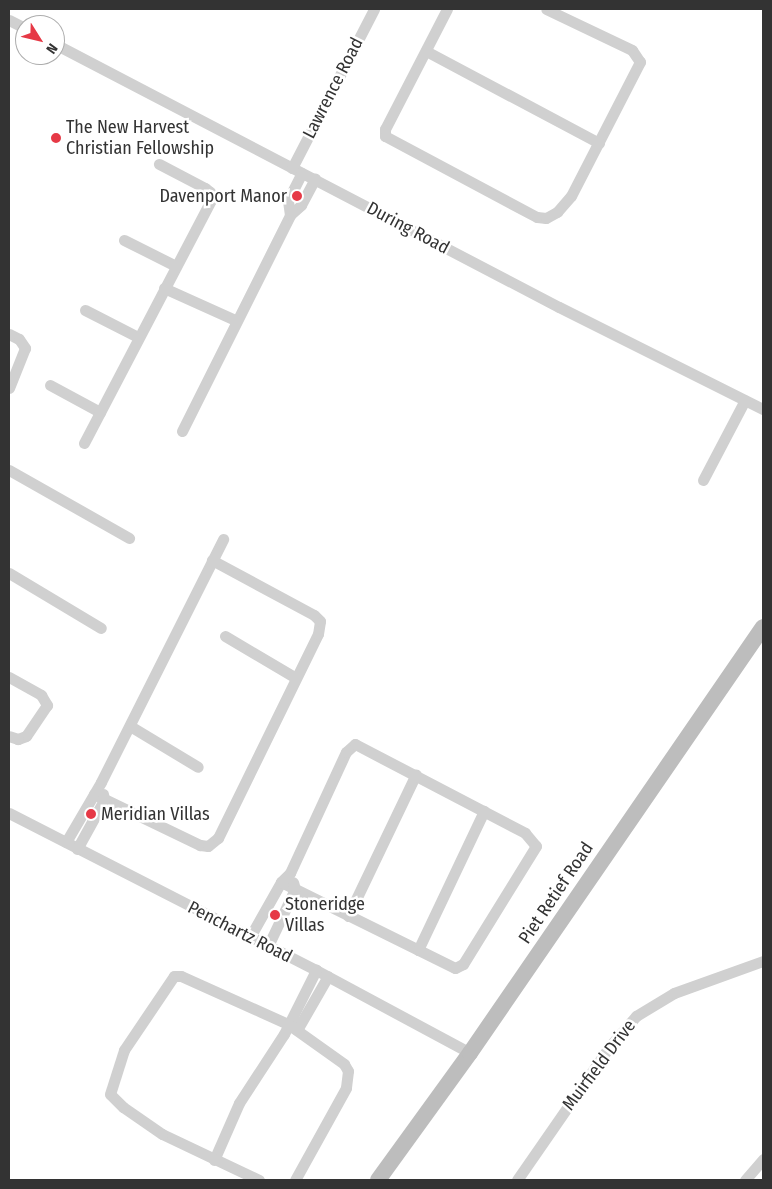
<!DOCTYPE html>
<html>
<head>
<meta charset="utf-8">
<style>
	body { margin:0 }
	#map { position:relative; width:772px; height:1189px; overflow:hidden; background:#fff; font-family:"Fira Sans Condensed",sans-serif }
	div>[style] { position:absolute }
	.street>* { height:11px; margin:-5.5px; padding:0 5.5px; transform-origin:5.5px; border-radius:5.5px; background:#d0d0d0 }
	.secondary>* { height:16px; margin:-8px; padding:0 8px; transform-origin:8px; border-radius:8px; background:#bdbdbd }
	.dots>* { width:14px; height:14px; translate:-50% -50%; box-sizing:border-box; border:2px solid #fff; border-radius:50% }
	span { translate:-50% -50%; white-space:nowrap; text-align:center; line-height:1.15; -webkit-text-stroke:5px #fff; paint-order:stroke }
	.street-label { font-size:18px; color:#333 }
	.poi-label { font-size:18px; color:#333 }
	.left { translate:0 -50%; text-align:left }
	.right { translate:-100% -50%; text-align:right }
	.frame { position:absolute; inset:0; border:10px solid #333; pointer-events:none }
	.north { position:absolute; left:15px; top:15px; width:50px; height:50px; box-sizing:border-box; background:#fff; border:1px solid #adadad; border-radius:50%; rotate:126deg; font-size:14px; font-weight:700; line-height:20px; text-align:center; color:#333 }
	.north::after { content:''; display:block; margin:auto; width:18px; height:22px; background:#e63946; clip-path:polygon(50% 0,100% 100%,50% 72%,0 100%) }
</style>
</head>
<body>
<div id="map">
	<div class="street">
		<i style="left:447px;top:9px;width:135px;rotate:117.3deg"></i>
		<i style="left:385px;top:129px;width:7px;rotate:90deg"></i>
		<i style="left:385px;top:136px;width:172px;rotate:28.1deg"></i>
		<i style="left:537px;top:217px;width:9px;rotate:6deg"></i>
		<i style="left:546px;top:218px;width:13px;rotate:-29deg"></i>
		<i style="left:557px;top:212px;width:21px;rotate:-49deg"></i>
		<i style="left:571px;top:196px;width:151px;rotate:-62.8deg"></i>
		<i style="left:640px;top:62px;width:14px;rotate:-124deg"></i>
		<i style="left:632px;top:50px;width:95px;rotate:-154.5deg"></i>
		<i style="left:9px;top:20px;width:18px;rotate:27deg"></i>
		<i style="left:55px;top:44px;width:568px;rotate:27.56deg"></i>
		<i style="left:559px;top:307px;width:228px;rotate:26.6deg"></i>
		<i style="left:426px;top:51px;width:196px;rotate:28deg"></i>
		<i style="left:292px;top:168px;width:179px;rotate:-62.7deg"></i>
		<i style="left:290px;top:215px;width:15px;rotate:-98deg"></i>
		<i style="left:288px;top:200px;width:30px;rotate:-63deg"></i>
		<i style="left:124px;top:240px;width:58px;rotate:26.6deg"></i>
		<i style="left:164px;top:288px;width:78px;rotate:24.3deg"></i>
		<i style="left:85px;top:310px;width:59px;rotate:27deg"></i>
		<i style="left:9px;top:334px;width:11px;rotate:27deg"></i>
		<i style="left:19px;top:339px;width:11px;rotate:56deg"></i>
		<i style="left:25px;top:348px;width:43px;rotate:111.8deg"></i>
		<i style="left:50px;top:385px;width:57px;rotate:28.4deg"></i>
		<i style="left:182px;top:431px;width:241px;rotate:-63.4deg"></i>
		<i style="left:290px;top:215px;width:15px;rotate:-42deg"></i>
		<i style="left:301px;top:205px;width:30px;rotate:-62deg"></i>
		<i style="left:84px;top:443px;width:274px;rotate:-62.4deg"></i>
		<i style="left:211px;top:200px;width:8px;rotate:-97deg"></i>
		<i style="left:210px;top:192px;width:6px;rotate:-141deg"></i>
		<i style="left:205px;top:188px;width:52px;rotate:-152.4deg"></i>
		<i style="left:9px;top:470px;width:138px;rotate:29.5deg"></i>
		<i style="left:703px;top:480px;width:90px;rotate:-62.3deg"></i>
		<i style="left:9px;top:573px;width:107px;rotate:30.9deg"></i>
		<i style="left:225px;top:636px;width:82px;rotate:30.6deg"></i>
		<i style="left:9px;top:677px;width:37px;rotate:29deg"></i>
		<i style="left:41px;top:695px;width:12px;rotate:59deg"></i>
		<i style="left:47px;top:705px;width:37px;rotate:124deg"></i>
		<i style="left:26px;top:736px;width:9px;rotate:159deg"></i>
		<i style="left:18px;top:739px;width:9px;rotate:-162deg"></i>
		<i style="left:130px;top:726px;width:79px;rotate:31.1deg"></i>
		<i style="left:94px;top:794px;width:118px;rotate:25.7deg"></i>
		<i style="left:200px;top:845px;width:8px;rotate:7deg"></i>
		<i style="left:208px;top:846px;width:13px;rotate:-39deg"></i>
		<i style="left:218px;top:838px;width:227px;rotate:-63.9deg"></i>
		<i style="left:318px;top:634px;width:13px;rotate:-81deg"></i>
		<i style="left:320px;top:621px;width:8px;rotate:-135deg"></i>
		<i style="left:314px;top:615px;width:116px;rotate:-151.7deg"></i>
		<i style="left:9px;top:813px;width:345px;rotate:27.1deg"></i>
		<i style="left:316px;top:970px;width:175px;rotate:28.3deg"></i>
		<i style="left:66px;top:842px;width:69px;rotate:-59.7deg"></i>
		<i style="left:101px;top:782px;width:272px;rotate:-63.3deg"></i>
		<i style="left:77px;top:849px;width:56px;rotate:-61.1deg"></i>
		<i style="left:104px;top:800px;width:6px;rotate:-99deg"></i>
		<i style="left:348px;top:916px;width:157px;rotate:-64.4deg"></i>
		<i style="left:250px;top:937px;width:63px;rotate:-60.6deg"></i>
		<i style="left:281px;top:882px;width:13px;rotate:-45deg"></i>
		<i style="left:290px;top:873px;width:133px;rotate:-65.2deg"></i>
		<i style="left:346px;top:752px;width:12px;rotate:-42deg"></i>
		<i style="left:355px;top:744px;width:192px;rotate:27.6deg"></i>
		<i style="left:525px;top:833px;width:17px;rotate:50deg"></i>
		<i style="left:536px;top:846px;width:139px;rotate:121.7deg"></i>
		<i style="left:463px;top:964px;width:9px;rotate:153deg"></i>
		<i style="left:455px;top:968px;width:194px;rotate:-153.7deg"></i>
		<i style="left:268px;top:946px;width:63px;rotate:-64.7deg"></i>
		<i style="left:295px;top:889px;width:7px;rotate:-106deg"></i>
		<i style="left:418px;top:950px;width:154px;rotate:-64.6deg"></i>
		<i style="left:297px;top:1030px;width:62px;rotate:-60.1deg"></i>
		<i style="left:214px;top:1160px;width:62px;rotate:-66.3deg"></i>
		<i style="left:239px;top:1103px;width:82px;rotate:-56.9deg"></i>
		<i style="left:284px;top:1034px;width:72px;rotate:-63.4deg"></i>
		<i style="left:259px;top:1180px;width:107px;rotate:-154.6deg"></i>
		<i style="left:162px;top:1134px;width:47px;rotate:-145.3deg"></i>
		<i style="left:123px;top:1107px;width:18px;rotate:-135deg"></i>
		<i style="left:110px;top:1094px;width:46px;rotate:-72.3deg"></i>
		<i style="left:124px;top:1050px;width:89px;rotate:-56deg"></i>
		<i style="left:174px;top:976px;width:7px"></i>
		<i style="left:181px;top:976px;width:117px;rotate:24.2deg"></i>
		<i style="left:288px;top:1024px;width:69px;rotate:35.5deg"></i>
		<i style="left:344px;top:1064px;width:8px;rotate:60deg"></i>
		<i style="left:348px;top:1071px;width:17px;rotate:97deg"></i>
		<i style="left:346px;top:1088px;width:105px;rotate:119deg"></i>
		<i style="left:517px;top:1180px;width:162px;rotate:-55.3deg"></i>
		<i style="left:609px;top:1047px;width:41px;rotate:-48.9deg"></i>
		<i style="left:636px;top:1016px;width:44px;rotate:-31.2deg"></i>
		<i style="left:674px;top:993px;width:95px;rotate:-19.8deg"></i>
		<i style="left:745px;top:1180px;width:28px;rotate:-49deg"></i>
	</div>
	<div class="secondary">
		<i style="left:378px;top:1180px;width:157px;rotate:-54.1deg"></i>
		<i style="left:470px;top:1053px;width:517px;rotate:-55.48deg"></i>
	</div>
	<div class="dots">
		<i style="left:56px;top:138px;background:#e63946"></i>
		<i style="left:297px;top:196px;background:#e63946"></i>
		<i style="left:91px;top:814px;background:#e63946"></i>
		<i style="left:275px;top:915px;background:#e63946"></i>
	</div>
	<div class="street-label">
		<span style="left:333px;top:88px;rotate:-63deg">Lawrence Road</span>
		<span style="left:408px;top:228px;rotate:28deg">During Road</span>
		<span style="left:556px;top:893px;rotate:-56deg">Piet Retief Road</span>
		<span style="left:240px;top:932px;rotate:27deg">Penchartz Road</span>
		<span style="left:599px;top:1065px;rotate:-53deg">Muirfield Drive</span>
	</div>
	<div class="poi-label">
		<span class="left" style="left:66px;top:138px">The New Harvest<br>Christian Fellowship</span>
		<span class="right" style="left:287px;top:196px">Davenport Manor</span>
		<span class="left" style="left:101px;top:814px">Meridian Villas</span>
		<span class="left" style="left:285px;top:915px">Stoneridge<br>Villas</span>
	</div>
	<div class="frame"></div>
	<div class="north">N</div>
</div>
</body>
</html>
